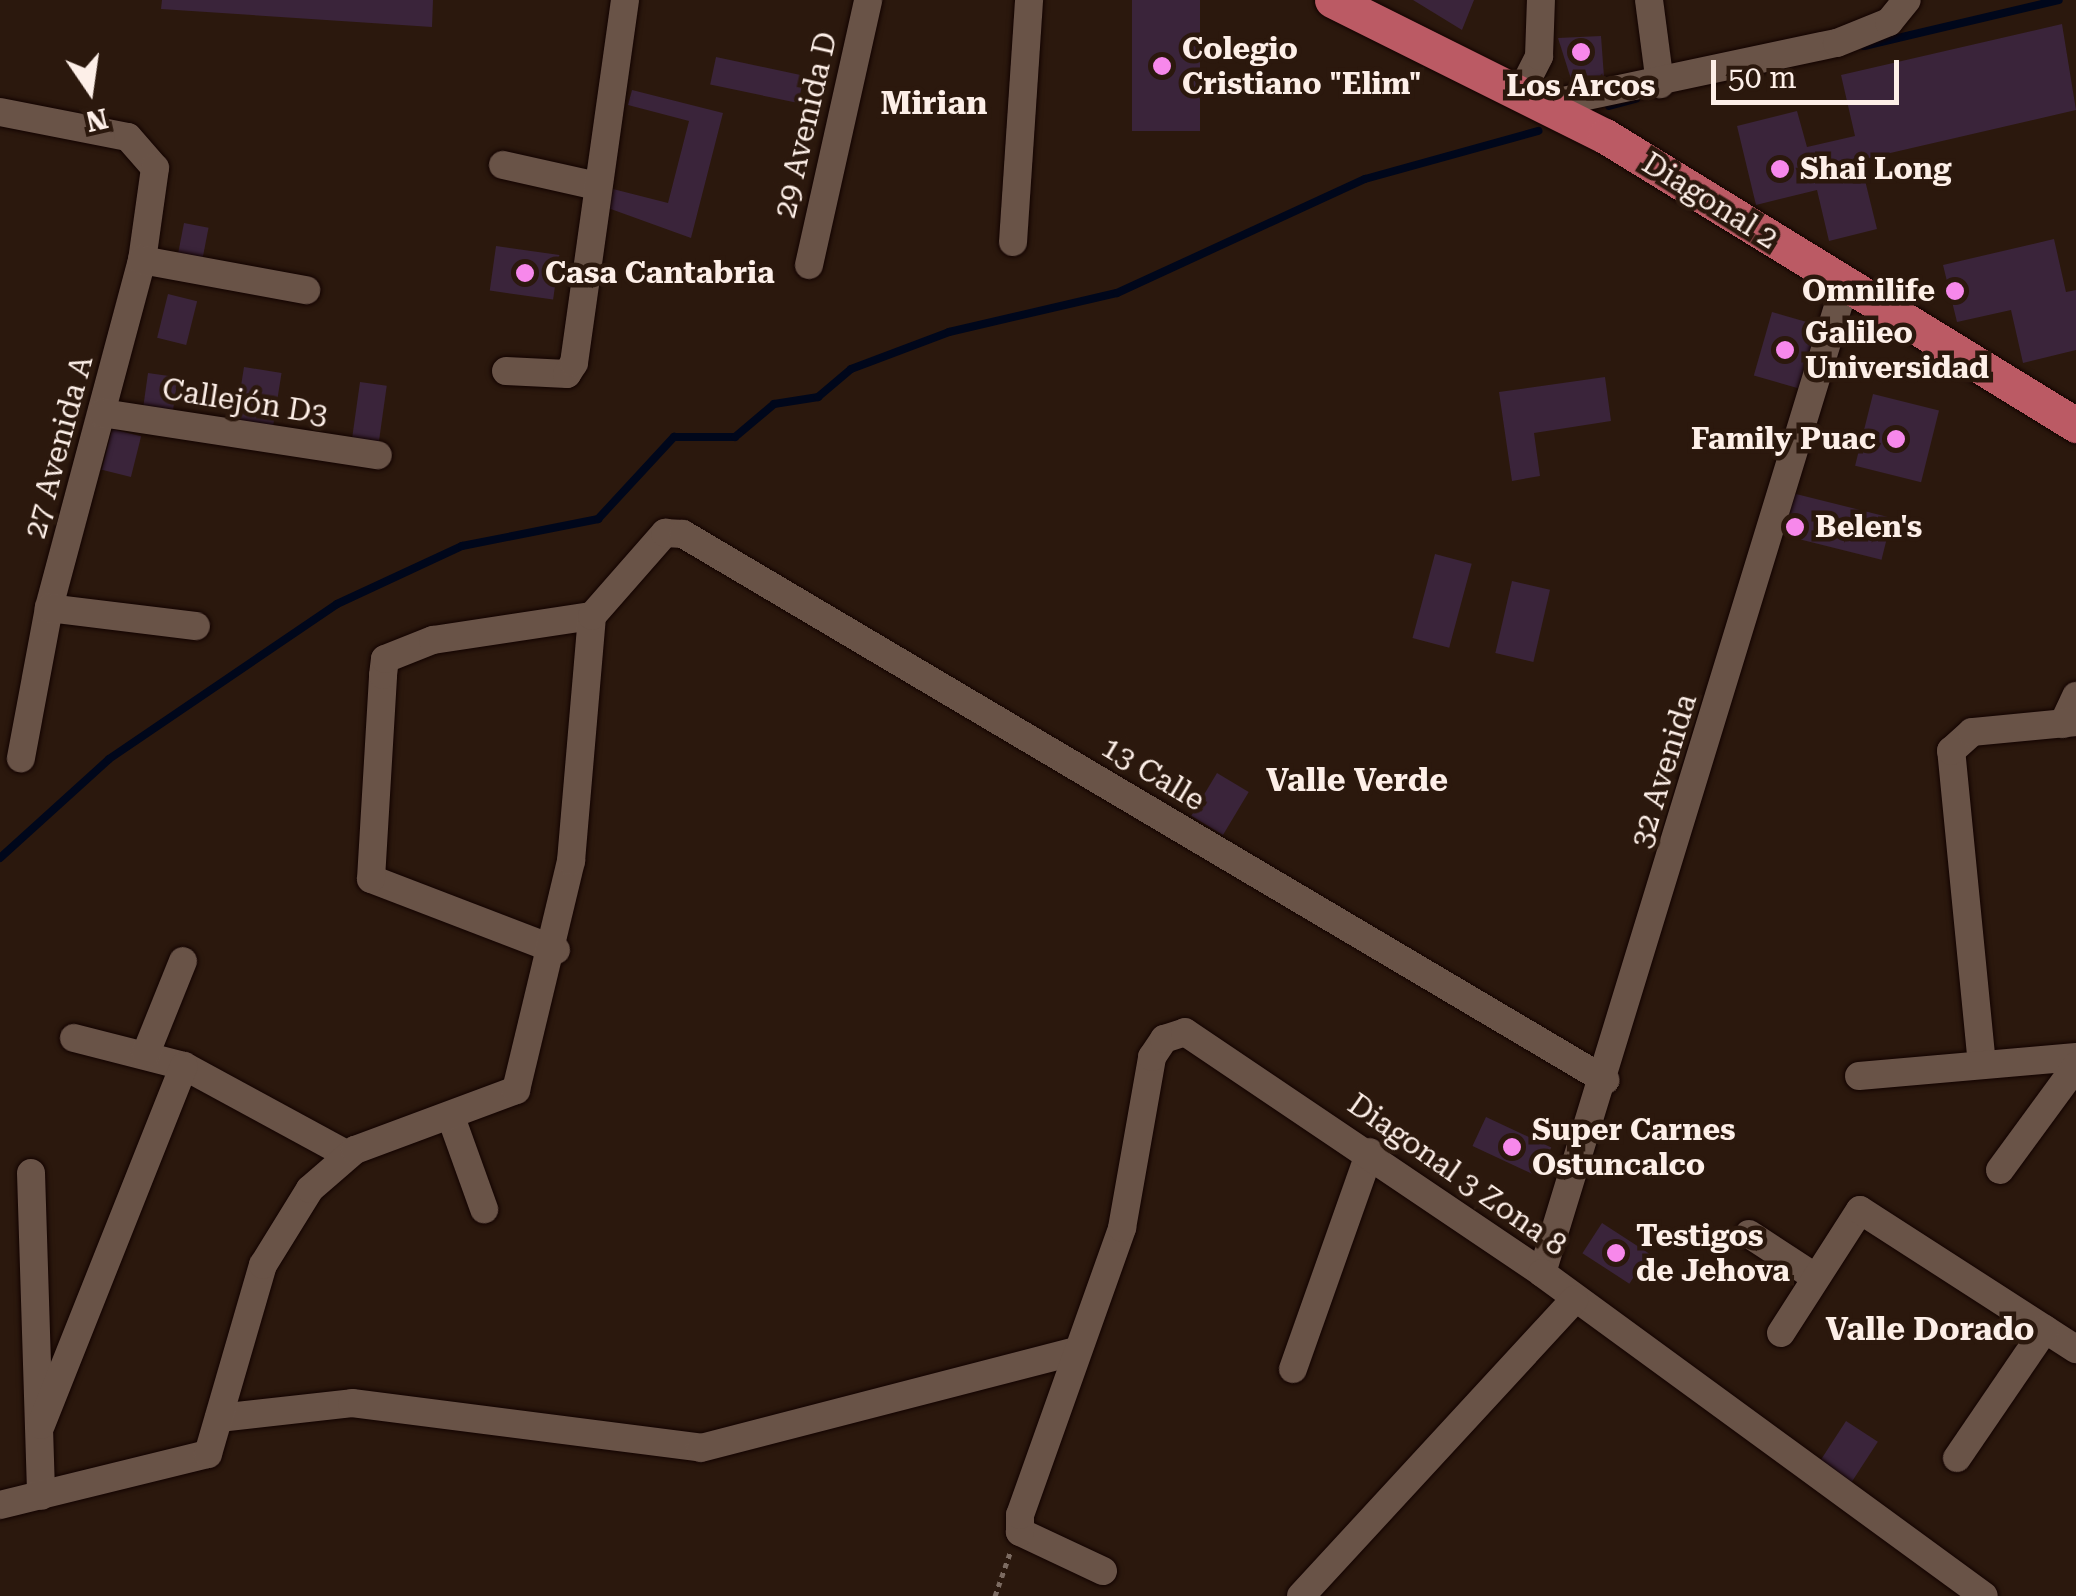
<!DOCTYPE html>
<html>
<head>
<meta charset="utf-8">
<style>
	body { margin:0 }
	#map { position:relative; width:2076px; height:1596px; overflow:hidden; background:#2b180d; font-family:"Roboto Serif",serif }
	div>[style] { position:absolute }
	.stream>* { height:8px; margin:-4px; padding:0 4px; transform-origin:4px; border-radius:4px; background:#00071b }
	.building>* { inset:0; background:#3a243a; transform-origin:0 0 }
	.path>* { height:5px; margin-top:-2.5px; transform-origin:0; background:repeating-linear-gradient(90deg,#7c6b61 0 5px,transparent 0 10px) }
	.roads { filter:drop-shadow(0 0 2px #120300) drop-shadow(0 0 2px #120300) }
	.minor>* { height:28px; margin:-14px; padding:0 14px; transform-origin:14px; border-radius:14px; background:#695347 }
	.major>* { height:35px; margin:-17.5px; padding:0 17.5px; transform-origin:17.5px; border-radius:17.5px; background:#bb5a64 }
	.dots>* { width:28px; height:28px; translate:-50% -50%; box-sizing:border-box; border:5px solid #2b180d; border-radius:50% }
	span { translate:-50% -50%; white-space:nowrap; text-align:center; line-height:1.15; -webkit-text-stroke:9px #2b180d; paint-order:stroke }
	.poi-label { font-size:30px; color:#fdefe8; font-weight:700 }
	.left { translate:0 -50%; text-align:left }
	.right { translate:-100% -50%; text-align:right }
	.street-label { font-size:30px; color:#fdefe8 }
	.neighbourhood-label { font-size:32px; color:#fdefe8; font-weight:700 }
	.north { position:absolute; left:40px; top:40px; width:100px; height:100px; -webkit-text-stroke:8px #2b180d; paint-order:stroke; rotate:167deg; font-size:28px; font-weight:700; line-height:40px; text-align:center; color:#fdefe8 }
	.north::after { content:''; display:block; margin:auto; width:35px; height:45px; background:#fdefe8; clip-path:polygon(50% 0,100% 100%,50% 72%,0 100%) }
	.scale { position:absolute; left:1711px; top:60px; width:188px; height:45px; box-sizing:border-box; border:5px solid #fdefe8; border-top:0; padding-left:12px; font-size:30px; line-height:35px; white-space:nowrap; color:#fdefe8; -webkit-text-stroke:8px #2b180d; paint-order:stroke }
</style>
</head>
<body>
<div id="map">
	<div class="stream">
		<i style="left:1864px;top:46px;width:200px;rotate:-13.3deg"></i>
		<i style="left:1609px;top:106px;width:28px;rotate:-15deg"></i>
		<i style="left:0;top:858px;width:147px;rotate:-42.2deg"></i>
		<i style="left:109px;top:759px;width:276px;rotate:-34.2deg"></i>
		<i style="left:337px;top:604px;width:138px;rotate:-24.9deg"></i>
		<i style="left:462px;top:546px;width:139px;rotate:-11.2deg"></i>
		<i style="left:598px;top:519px;width:112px;rotate:-47.2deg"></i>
		<i style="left:674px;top:437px;width:61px"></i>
		<i style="left:735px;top:437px;width:51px;rotate:-40.2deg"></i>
		<i style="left:774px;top:404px;width:45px;rotate:-9deg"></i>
		<i style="left:818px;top:397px;width:43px;rotate:-40.3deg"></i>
		<i style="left:851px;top:369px;width:105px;rotate:-20.7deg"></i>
		<i style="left:949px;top:332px;width:172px;rotate:-13.1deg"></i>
		<i style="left:1117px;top:293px;width:273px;rotate:-24.7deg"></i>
		<i style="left:1365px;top:179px;width:180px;rotate:-15.5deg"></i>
	</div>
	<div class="building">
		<i style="clip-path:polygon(162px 0,433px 0,432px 27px,161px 9px)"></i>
		<i style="left:1132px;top:0;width:68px;height:131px"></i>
		<i style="clip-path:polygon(1413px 0,1474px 0,1462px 30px)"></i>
		<i style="clip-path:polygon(2062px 24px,2076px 110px,1860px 160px,1877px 229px,1829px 241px,1817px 190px,1756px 205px,1737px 126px,1797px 111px,1807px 147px,1855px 136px,1841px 75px)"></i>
		<i style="clip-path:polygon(1601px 36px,1604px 77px,1571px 79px,1558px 38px)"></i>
		<i style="left:716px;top:57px;width:90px;height:28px;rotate:12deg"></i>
		<i style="clip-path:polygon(632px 90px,723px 113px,691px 238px,608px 208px,613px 189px,668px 203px,689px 121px,628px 105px)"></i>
		<i style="left:184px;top:223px;width:25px;height:33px;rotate:11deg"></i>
		<i style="clip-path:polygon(2054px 239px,2066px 292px,2076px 290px,2076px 350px,2023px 363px,2011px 310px,1957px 322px,1943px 265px)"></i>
		<i style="left:496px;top:246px;width:64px;height:45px;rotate:8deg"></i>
		<i style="left:168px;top:294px;width:30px;height:45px;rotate:14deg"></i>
		<i style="left:1772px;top:312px;width:47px;height:66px;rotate:16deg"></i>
		<i style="left:244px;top:367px;width:38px;height:56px;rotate:9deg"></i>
		<i style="left:148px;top:373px;width:30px;height:38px;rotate:8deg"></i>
		<i style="clip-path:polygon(1605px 377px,1611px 421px,1534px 433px,1540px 476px,1512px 481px,1499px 392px)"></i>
		<i style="left:360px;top:382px;width:27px;height:60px;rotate:8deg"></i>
		<i style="left:1873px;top:394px;width:68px;height:74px;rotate:14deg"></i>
		<i style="left:112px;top:429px;width:30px;height:42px;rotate:14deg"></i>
		<i style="left:1792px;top:493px;width:103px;height:43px;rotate:14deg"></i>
		<i style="left:1435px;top:554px;width:38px;height:87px;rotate:15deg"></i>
		<i style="left:1512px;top:581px;width:39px;height:74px;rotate:13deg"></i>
		<i style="left:1217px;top:773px;width:37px;height:50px;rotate:31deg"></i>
		<i style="left:1486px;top:1117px;width:72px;height:32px;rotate:25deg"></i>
		<i style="left:1602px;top:1223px;width:56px;height:36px;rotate:33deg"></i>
		<i style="left:1846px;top:1421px;width:38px;height:55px;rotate:33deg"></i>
	</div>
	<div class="path">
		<i style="left:995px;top:1596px;width:46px;rotate:-70.8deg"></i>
	</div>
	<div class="roads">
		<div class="minor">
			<i style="left:1649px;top:0;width:85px;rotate:82.5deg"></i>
			<i style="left:1522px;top:90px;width:38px;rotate:-63deg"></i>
			<i style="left:1539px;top:56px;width:56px;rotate:-88deg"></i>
			<i style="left:1549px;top:104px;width:294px;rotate:-12deg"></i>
			<i style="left:1837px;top:43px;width:56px;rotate:-22deg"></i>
			<i style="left:1889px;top:22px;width:28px;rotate:-51deg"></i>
			<i style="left:0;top:112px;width:130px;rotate:11.1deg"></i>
			<i style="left:128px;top:137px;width:41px;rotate:48.9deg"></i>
			<i style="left:155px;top:168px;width:93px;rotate:98deg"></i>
			<i style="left:142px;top:260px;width:360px;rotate:105deg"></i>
			<i style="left:49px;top:608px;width:153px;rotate:100.6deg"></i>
			<i style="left:503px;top:165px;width:96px;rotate:12.6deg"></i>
			<i style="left:1013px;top:242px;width:243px;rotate:-86.2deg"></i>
			<i style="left:142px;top:260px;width:167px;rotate:10.4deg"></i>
			<i style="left:809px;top:265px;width:271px;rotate:-77.4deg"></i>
			<i style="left:506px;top:371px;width:61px;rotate:2.8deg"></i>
			<i style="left:567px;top:374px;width:13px;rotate:-58deg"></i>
			<i style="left:574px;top:363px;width:367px;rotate:-82deg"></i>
			<i style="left:102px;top:413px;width:279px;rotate:8.7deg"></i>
			<i style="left:49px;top:608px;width:148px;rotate:7deg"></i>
			<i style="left:2063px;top:724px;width:31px;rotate:-65deg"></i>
			<i style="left:556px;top:950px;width:198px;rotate:-159deg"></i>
			<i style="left:371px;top:879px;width:204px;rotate:-86.6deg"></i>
			<i style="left:383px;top:675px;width:16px;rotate:-83deg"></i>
			<i style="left:385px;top:659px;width:52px;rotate:-21.6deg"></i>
			<i style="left:433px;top:640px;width:161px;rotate:-8.6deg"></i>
			<i style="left:74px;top:1038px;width:114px;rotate:14.3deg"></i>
			<i style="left:184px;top:1066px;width:184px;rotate:28.5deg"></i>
			<i style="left:146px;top:1053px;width:99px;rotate:-68.1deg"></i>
			<i style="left:1982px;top:1065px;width:316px;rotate:-95.6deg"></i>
			<i style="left:1951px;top:751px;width:28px;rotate:-42deg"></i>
			<i style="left:1972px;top:732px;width:104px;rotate:-5.5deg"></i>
			<i style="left:1859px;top:1076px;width:218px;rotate:-5deg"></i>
			<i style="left:452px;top:1120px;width:95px;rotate:70.2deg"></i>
			<i style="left:2000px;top:1170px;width:129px;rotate:-53.8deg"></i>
			<i style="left:31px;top:1173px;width:323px;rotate:88.2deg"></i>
			<i style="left:1749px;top:1234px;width:79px;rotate:33.1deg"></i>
			<i style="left:1542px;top:1273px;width:1031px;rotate:-72.97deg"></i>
			<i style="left:1781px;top:1333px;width:146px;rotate:-57.3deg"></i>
			<i style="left:1860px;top:1210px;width:257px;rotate:32.8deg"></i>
			<i style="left:1293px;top:1369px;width:230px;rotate:-70.5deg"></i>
			<i style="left:219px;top:1418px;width:134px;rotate:-6.4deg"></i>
			<i style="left:352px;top:1403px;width:352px;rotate:7.3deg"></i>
			<i style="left:701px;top:1448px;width:386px;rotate:-14.5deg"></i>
			<i style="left:41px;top:1425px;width:386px;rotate:-68.3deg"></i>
			<i style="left:1957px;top:1458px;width:156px;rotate:-55.7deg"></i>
			<i style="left:0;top:1505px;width:214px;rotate:-13.8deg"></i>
			<i style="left:208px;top:1454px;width:197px;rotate:-73.8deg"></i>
			<i style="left:263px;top:1265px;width:89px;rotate:-58.3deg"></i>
			<i style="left:310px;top:1189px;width:60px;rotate:-40.9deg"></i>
			<i style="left:355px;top:1150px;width:172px;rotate:-20.4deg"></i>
			<i style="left:516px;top:1090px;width:236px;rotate:-76.5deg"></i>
			<i style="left:571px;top:861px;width:246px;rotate:-85.1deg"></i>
			<i style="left:592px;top:616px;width:111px;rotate:-48.7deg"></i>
			<i style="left:665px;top:533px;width:18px;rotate:3deg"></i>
			<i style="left:683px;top:534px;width:1072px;rotate:30.63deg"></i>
			<i style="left:1103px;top:1571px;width:92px;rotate:-154.8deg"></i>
			<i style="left:1020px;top:1532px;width:17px;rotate:-90deg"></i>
			<i style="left:1020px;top:1515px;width:305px;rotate:-70.4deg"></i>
			<i style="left:1122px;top:1228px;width:174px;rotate:-80deg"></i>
			<i style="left:1152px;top:1057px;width:22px;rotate:-56deg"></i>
			<i style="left:1164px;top:1039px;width:22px;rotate:-18deg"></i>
			<i style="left:1185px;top:1032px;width:431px;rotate:34deg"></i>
			<i style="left:1542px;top:1273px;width:547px;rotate:36.16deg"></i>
			<i style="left:1301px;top:1596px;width:403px;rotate:-47.3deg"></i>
		</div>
		<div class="major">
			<i style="left:1332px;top:0;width:305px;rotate:26.5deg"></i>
			<i style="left:1605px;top:136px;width:553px;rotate:31.53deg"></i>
		</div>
	</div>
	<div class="dots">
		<i style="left:1581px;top:52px;background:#f788eb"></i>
		<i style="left:1162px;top:66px;background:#f788eb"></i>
		<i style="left:1780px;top:169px;background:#f788eb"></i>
		<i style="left:525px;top:273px;background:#f788eb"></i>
		<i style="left:1955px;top:291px;background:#f788eb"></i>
		<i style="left:1785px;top:350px;background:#f788eb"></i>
		<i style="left:1896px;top:439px;background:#f788eb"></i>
		<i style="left:1795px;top:527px;background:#f788eb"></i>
		<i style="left:1512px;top:1147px;background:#f788eb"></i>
		<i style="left:1616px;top:1253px;background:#f788eb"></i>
	</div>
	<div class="poi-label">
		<span class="left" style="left:1182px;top:66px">Colegio<br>Cristiano "Elim"</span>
		<span style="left:1581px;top:86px">Los Arcos</span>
		<span class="left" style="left:1800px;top:169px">Shai Long</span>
		<span class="left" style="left:545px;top:273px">Casa Cantabria</span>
		<span class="right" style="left:1935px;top:291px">Omnilife</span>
		<span class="left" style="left:1805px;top:350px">Galileo<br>Universidad</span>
		<span class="right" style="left:1876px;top:439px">Family Puac</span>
		<span class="left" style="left:1815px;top:527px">Belen's</span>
		<span class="left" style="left:1532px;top:1147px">Super Carnes<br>Ostuncalco</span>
		<span class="left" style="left:1636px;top:1253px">Testigos<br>de Jehova</span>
	</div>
	<div class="street-label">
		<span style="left:806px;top:125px;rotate:-77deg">29 Avenida D</span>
		<span style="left:1710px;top:201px;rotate:32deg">Diagonal 2</span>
		<span style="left:245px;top:402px;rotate:9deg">Callejón D3</span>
		<span style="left:59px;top:447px;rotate:-75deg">27 Avenida A</span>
		<span style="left:1664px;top:771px;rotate:-73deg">32 Avenida</span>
		<span style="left:1153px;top:774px;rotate:31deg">13 Calle</span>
		<span style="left:1457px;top:1175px;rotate:35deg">Diagonal 3 Zona 8</span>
	</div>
	<div class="neighbourhood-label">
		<span style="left:934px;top:103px">Mirian</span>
		<span style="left:1357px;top:780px">Valle Verde</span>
		<span style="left:1930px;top:1329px">Valle Dorado</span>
	</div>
	<div class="north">N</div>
	<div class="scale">50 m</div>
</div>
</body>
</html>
